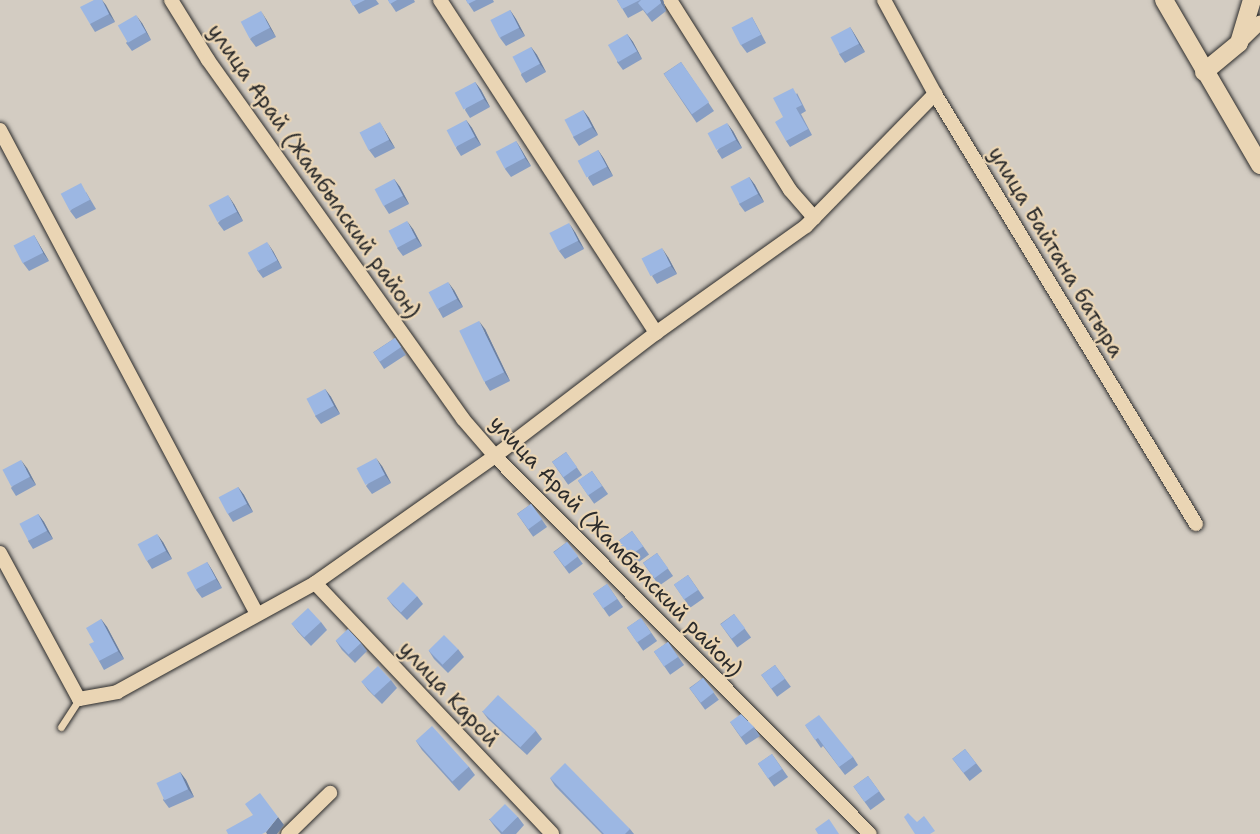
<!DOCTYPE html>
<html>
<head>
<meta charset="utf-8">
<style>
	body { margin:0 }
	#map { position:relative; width:1260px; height:834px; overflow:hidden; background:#d3ccc2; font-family:"Shantell Sans",sans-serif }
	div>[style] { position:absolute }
	.roads { filter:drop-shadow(0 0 2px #2b2b2b) drop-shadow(0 0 2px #2b2b2b) }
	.service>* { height:7px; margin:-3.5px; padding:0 3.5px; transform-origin:3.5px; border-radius:3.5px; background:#ead5b4 }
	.minor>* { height:14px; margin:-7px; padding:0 7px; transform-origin:7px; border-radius:7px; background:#ead5b4 }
	.tertiary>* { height:18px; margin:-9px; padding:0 9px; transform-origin:9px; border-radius:9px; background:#ead5b4 }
	.wall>* { inset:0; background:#869dc3; transform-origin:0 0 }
	.shaded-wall>* { inset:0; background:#6d809f }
	.building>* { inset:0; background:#9cb7e3; transform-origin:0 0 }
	span { translate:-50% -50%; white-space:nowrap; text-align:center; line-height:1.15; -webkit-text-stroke:4.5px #ead5b4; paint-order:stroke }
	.street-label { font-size:21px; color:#2b2b2b }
</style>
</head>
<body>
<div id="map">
	<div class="roads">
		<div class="service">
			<i style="left:61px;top:727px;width:33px;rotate:-57deg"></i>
		</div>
		<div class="minor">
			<i style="left:171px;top:0;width:70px;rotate:58.3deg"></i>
			<i style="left:208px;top:60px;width:440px;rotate:54.6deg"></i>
			<i style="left:463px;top:419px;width:49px;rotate:49.1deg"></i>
			<i style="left:495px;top:456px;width:532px;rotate:45.23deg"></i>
			<i style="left:440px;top:0;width:397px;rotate:57deg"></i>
			<i style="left:670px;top:0;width:225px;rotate:57.7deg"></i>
			<i style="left:790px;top:190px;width:37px;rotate:49deg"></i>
			<i style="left:884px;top:0;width:107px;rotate:61.5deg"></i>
			<i style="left:935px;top:94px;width:503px;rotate:58.74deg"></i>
			<i style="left:1240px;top:42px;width:28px;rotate:-44deg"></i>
			<i style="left:0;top:130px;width:546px;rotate:62.03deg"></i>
			<i style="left:0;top:553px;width:166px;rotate:61.6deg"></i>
			<i style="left:79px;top:699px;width:39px;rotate:-10deg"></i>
			<i style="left:117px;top:692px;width:226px;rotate:-28.8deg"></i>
			<i style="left:315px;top:583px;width:220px;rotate:-35.2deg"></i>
			<i style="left:495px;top:456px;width:203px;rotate:-37.4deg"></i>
			<i style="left:656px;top:333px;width:184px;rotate:-35.5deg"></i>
			<i style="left:806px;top:226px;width:185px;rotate:-45.7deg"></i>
			<i style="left:315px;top:583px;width:345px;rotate:46.6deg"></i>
			<i style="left:288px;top:834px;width:59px;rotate:-44.3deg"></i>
		</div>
		<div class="tertiary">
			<i style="left:1164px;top:0;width:191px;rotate:59.8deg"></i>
			<i style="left:1204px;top:72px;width:45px;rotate:-39.6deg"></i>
			<i style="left:1239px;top:43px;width:45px;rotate:-73.2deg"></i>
		</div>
	</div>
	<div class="wall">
		<i style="clip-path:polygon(94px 0,102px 0,115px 22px,95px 32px,90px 24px)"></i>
		<i style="clip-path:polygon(350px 0,376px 0,379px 4px,359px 14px)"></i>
		<i style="clip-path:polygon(388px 0,414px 0,415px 2px,396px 12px)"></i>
		<i style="clip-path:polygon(466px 0,493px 0,494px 2px,474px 12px)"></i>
		<i style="clip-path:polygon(617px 0,663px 0,666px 11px,652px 22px,643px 10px,628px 18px)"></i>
		<i style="clip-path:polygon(510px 10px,516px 19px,525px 36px,506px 46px,500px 38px)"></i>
		<i style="clip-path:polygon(752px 17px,757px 26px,766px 43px,747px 53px,741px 45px)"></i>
		<i style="clip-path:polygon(266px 19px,276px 37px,256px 47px,250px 39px)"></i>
		<i style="clip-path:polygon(142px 23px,151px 40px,132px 51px,126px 43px)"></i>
		<i style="clip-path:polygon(850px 27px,855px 35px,865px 52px,845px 63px,839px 54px)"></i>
		<i style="clip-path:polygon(627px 34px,633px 42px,642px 59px,623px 70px,617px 62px)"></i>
		<i style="clip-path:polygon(531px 47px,537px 55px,546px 72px,526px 83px,521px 75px)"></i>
		<i style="left:681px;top:62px;width:59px;height:21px;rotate:56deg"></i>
		<i style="clip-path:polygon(475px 82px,481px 90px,490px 107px,470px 118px,465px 110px)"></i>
		<i style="clip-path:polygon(797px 93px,806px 111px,801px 114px,812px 135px,790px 147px,786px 141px,783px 117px)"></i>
		<i style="clip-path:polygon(583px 110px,589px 118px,598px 135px,579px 146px,573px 137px)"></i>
		<i style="clip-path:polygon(466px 120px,472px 128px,481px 145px,461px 156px,456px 148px)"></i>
		<i style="clip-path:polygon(385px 131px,395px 148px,375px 158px,369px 150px)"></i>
		<i style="clip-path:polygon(733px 131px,742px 148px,722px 159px,717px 151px)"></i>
		<i style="clip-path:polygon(516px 141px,521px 149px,531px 166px,511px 177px,505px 169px)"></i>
		<i style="clip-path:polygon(598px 150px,604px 159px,613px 176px,593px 186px,588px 178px)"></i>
		<i style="clip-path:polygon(749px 177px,755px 185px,764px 202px,745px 212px,739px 204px)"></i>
		<i style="clip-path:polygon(394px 179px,400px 187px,409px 204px,389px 214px,384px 206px)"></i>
		<i style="clip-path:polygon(86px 192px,96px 209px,76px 219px,70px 211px)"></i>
		<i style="clip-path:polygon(234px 204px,243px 221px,224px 231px,218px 223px)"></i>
		<i style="clip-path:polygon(413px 229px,422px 246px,403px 256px,397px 248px)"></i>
		<i style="clip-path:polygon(575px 232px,584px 249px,565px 259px,559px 251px)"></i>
		<i style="clip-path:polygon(34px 235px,39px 244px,49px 261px,29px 271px,23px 263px)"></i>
		<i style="clip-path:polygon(273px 251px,282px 268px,263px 278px,257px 270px)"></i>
		<i style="clip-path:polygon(668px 257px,677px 274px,657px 284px,652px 276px)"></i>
		<i style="clip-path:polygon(454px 290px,463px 307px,443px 318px,438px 309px)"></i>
		<i style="clip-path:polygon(485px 329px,510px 381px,490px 391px,485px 383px)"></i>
		<i style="left:395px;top:338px;width:20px;height:26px;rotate:57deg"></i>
		<i style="clip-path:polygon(325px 389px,331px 397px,340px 414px,321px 424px,315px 416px)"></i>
		<i style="left:566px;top:452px;width:28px;height:17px;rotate:55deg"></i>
		<i style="clip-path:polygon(382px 466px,391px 483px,372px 494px,366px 486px)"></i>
		<i style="clip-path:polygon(27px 468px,36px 485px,16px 496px,11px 488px)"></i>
		<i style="left:592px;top:471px;width:28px;height:17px;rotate:55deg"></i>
		<i style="clip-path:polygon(238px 487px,244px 495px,253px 512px,233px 522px,228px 514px)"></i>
		<i style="left:531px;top:504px;width:28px;height:17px;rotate:55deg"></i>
		<i style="clip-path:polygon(38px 514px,44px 522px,53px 539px,33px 549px,28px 541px)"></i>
		<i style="left:632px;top:531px;width:29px;height:17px;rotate:54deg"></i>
		<i style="clip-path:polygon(163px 542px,172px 559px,152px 569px,147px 561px)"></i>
		<i style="left:567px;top:542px;width:27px;height:17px;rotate:54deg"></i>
		<i style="left:657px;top:553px;width:28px;height:17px;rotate:55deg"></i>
		<i style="clip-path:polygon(207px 562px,212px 570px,222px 588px,202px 598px,196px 590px)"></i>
		<i style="left:688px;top:575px;width:28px;height:17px;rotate:55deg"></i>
		<i style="left:607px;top:584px;width:28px;height:17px;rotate:55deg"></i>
		<i style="clip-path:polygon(417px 596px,423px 604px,407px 620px,393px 606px,387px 598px)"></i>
		<i style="left:734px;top:614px;width:29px;height:17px;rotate:54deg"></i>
		<i style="left:641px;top:618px;width:28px;height:17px;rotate:55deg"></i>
		<i style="clip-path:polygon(101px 619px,107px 627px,124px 659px,104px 670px,99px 661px,94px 642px)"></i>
		<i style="clip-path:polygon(321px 622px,327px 630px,311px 646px,298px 632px,292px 624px)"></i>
		<i style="clip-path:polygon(336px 641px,361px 643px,367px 651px,355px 663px,342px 650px)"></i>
		<i style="left:668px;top:642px;width:28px;height:17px;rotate:55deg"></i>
		<i style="clip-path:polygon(458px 649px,464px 657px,448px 673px,434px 659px,429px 651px)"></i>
		<i style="left:775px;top:665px;width:27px;height:17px;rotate:54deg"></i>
		<i style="left:703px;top:678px;width:27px;height:17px;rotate:54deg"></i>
		<i style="clip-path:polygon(391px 680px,397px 688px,382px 704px,368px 690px,362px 682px)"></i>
		<i style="clip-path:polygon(482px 711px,536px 731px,542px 739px,527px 755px,488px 719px)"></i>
		<i style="clip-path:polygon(730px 722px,754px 727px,760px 736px,746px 745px)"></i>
		<i style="clip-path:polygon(805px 725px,853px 757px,858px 765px,845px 775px,823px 746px,821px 748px)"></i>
		<i style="clip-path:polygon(416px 741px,469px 767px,475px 775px,459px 791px,422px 750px)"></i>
		<i style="left:965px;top:749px;width:28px;height:16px;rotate:52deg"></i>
		<i style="left:772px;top:754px;width:28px;height:17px;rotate:55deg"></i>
		<i style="clip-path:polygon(180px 772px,186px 780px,194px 797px,169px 808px,163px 800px)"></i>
		<i style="left:868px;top:776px;width:29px;height:18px;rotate:54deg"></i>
		<i style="clip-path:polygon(550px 778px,630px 829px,634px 834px,602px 834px,555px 786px)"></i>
		<i style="clip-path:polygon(518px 817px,524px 825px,516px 834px,501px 834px,495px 827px,489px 819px)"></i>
	</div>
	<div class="shaded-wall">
		<i style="clip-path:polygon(102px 0,106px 5px,115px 22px,109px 14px)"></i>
		<i style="clip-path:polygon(660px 0,663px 0,666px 11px,661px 3px)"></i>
		<i style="clip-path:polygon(510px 10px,516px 19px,525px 36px,519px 28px)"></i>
		<i style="clip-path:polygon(261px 11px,266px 19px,276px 37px,270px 28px)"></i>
		<i style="clip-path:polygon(136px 15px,142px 23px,151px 40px,146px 32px)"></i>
		<i style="clip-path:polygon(850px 27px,855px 35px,865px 52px,859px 44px)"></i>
		<i style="clip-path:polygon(627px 34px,633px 42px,642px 59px,637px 51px)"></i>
		<i style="clip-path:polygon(531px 47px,537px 55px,546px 72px,540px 64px)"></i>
		<i style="clip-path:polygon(475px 82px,481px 90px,490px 107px,484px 99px)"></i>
		<i style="clip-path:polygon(583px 110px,589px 118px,598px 135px,592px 127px)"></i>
		<i style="clip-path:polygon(466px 120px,472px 128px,481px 145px,475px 137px)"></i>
		<i style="clip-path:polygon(380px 122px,385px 131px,395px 148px,389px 140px)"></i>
		<i style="clip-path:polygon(727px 123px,733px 131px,742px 148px,736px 140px)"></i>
		<i style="clip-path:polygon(516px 141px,521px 149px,531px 166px,525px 158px)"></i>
		<i style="clip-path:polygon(598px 150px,604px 159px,613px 176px,607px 167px)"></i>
		<i style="clip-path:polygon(749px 177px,755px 185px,764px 202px,758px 194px)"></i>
		<i style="clip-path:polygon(394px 179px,400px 187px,409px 204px,403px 196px)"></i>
		<i style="clip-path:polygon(228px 195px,234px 204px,243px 221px,237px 212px)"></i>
		<i style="clip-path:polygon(407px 221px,413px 229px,422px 246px,416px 238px)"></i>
		<i style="clip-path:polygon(569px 223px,575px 232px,584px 249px,578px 241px)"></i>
		<i style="clip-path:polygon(34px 235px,39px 244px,49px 261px,43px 253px)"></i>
		<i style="clip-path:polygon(267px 242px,273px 251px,282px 268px,277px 260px)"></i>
		<i style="clip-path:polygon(662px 248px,668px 257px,677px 274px,671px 266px)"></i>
		<i style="clip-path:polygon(448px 282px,454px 290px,463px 307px,457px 299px)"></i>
		<i style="clip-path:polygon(479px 321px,485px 329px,510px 381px,504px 372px)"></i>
		<i style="clip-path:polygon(325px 389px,331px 397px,340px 414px,334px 406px)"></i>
		<i style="clip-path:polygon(376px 458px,382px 466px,391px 483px,385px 475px)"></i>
		<i style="clip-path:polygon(21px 460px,27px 468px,36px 485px,30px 477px)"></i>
		<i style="clip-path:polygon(238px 487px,244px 495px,253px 512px,247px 504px)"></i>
		<i style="clip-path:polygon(38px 514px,44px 522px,53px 539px,47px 531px)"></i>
		<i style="clip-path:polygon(157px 534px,163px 542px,172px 559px,166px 551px)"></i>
		<i style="clip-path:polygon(207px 562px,212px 570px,222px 588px,216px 579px)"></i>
		<i style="clip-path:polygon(101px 619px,107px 627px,124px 659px,118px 651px)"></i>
		<i style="clip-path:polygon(180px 772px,186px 780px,194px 797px,188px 789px)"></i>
		<i style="clip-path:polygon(278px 817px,284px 825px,277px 834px,267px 834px,266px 832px)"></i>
	</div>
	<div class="building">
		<i style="clip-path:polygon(94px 0,102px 0,109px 14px,90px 24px,80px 7px)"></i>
		<i style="clip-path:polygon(350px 0,365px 0,353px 6px)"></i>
		<i style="clip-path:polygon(388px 0,397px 0,390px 4px)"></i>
		<i style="clip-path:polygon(466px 0,476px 0,468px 4px)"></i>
		<i style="clip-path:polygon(617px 0,640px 0,622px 9px)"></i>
		<i style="clip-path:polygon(641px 0,660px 0,661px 3px,647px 14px,638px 3px)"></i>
		<i style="left:510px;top:10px;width:20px;height:22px;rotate:63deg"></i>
		<i style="left:261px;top:11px;width:19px;height:23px;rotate:62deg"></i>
		<i style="left:136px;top:15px;width:20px;height:21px;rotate:60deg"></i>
		<i style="left:752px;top:17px;width:20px;height:23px;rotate:63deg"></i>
		<i style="left:850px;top:27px;width:19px;height:22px;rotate:62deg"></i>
		<i style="left:627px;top:34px;width:20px;height:22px;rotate:60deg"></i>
		<i style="left:531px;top:47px;width:19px;height:21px;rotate:62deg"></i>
		<i style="left:681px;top:62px;width:49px;height:21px;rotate:55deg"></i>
		<i style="left:475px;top:82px;width:19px;height:23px;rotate:62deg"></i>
		<i style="clip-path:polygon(793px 88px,802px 105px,796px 108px,808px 129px,786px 141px,775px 122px,783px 117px,773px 98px)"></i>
		<i style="left:583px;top:110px;width:19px;height:21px;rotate:62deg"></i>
		<i style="left:466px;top:120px;width:19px;height:22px;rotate:62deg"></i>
		<i style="left:380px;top:122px;width:20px;height:23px;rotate:63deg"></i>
		<i style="left:727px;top:123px;width:19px;height:22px;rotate:62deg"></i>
		<i style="left:516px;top:141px;width:19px;height:23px;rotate:62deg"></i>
		<i style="left:598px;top:150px;width:19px;height:23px;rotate:62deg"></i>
		<i style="left:749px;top:177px;width:19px;height:21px;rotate:62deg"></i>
		<i style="left:394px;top:179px;width:19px;height:22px;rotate:62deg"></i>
		<i style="left:81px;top:183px;width:19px;height:23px;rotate:62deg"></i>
		<i style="left:228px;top:195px;width:19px;height:22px;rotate:62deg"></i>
		<i style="left:407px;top:221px;width:19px;height:21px;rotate:62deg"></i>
		<i style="left:569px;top:223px;width:20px;height:22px;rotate:63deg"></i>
		<i style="left:34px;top:235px;width:20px;height:23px;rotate:63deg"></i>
		<i style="left:267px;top:242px;width:21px;height:22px;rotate:61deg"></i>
		<i style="left:662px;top:248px;width:20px;height:23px;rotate:63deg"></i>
		<i style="left:448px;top:282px;width:19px;height:22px;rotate:62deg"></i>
		<i style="left:479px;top:321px;width:57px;height:22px;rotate:64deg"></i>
		<i style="left:395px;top:338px;width:11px;height:26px;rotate:56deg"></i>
		<i style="left:325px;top:389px;width:19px;height:21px;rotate:62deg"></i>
		<i style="left:566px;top:452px;width:19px;height:17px;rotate:54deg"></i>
		<i style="left:376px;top:458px;width:19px;height:22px;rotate:62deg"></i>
		<i style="left:21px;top:460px;width:19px;height:21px;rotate:62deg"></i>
		<i style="left:592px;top:471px;width:18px;height:17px;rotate:56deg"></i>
		<i style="left:238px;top:487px;width:19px;height:22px;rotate:62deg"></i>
		<i style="left:531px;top:504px;width:19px;height:17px;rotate:54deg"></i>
		<i style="left:38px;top:514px;width:19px;height:21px;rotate:62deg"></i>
		<i style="left:632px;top:531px;width:19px;height:17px;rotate:54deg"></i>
		<i style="left:157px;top:534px;width:19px;height:22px;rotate:62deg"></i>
		<i style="left:567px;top:542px;width:18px;height:17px;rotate:52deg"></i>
		<i style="left:657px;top:553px;width:19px;height:17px;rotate:54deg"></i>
		<i style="left:207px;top:562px;width:19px;height:23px;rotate:62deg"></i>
		<i style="left:688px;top:575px;width:18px;height:17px;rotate:56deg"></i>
		<i style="left:403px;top:582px;width:20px;height:23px;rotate:45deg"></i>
		<i style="left:607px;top:584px;width:18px;height:17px;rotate:56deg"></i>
		<i style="left:308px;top:608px;width:19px;height:23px;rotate:47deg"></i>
		<i style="left:734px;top:614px;width:18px;height:17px;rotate:52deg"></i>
		<i style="left:641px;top:618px;width:18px;height:17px;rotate:56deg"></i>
		<i style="clip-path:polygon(101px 619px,118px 651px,99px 661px,89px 644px,94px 642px,86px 628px)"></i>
		<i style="left:348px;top:629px;width:19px;height:17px;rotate:47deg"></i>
		<i style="left:444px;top:635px;width:20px;height:22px;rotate:45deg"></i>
		<i style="left:668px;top:642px;width:18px;height:17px;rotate:56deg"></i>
		<i style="left:775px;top:665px;width:17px;height:17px;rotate:54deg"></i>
		<i style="left:378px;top:666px;width:19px;height:23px;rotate:47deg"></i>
		<i style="left:703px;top:678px;width:18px;height:17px;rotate:52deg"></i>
		<i style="left:498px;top:695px;width:52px;height:23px;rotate:43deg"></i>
		<i style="clip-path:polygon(741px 714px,754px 727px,741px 737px,730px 722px)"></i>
		<i style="clip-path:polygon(819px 715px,853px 757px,839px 767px,818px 738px,815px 740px,805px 725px)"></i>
		<i style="left:432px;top:726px;width:55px;height:22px;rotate:48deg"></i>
		<i style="left:965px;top:749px;width:18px;height:16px;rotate:52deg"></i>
		<i style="left:772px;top:754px;width:18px;height:17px;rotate:56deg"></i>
		<i style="clip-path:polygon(565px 763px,630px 829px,625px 834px,604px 834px,550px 778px)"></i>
		<i style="left:180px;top:772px;width:19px;height:26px;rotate:65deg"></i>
		<i style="left:868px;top:776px;width:19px;height:18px;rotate:54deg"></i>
		<i style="clip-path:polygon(260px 793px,278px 817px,266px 832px,262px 834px,228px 834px,226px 830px,253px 815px,245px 804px)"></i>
		<i style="left:505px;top:804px;width:18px;height:22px;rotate:45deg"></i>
		<i style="clip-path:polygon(908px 813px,917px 822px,924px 816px,935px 831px,930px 834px,915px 834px,904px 817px)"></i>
		<i style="clip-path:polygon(829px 819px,839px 834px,818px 834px,815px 829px)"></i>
	</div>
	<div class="street-label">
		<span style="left:314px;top:171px;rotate:55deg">улица Арай (Жамбылский район)</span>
		<span style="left:1056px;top:252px;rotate:59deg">улица Байтана батыра</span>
		<span style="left:616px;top:546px;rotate:46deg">улица Арай (Жамбылский район)</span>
		<span style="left:449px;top:694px;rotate:47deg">улица Карой</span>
	</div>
</div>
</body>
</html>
